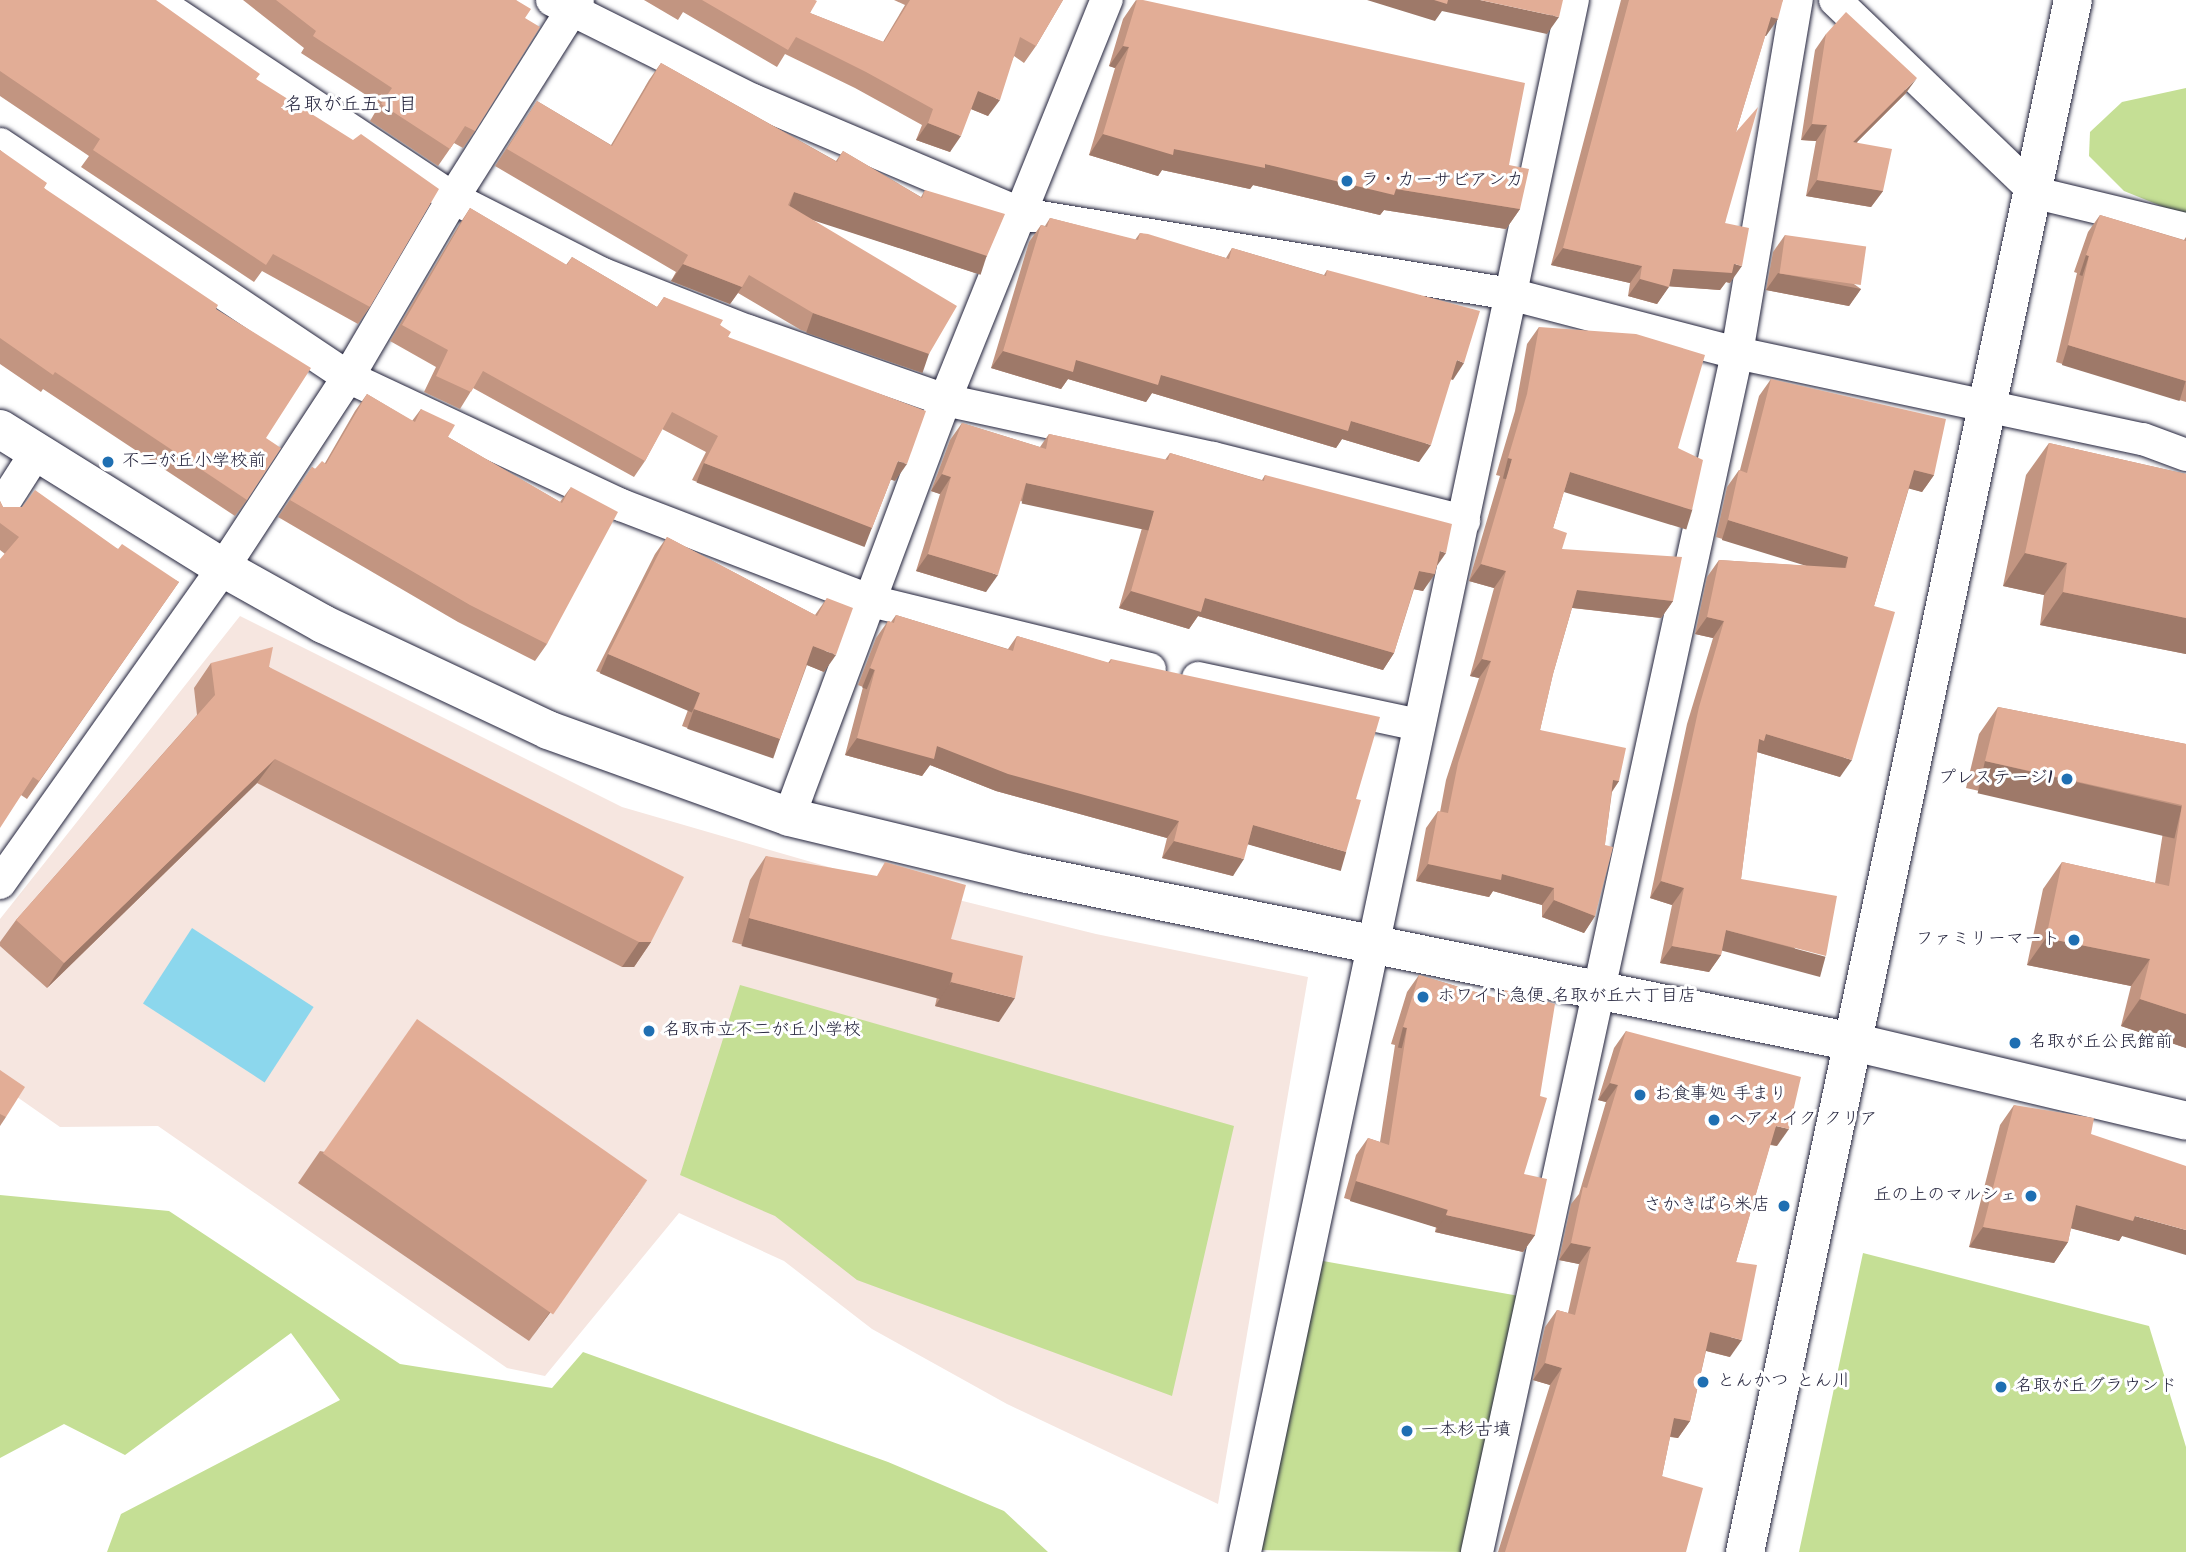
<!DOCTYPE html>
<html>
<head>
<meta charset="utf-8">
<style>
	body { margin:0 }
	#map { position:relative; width:2186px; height:1552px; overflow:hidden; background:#fff; font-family:Kalam,"Klee One",sans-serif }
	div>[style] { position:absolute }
	.built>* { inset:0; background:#f6e6e0 }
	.green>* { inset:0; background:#c5df95 }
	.water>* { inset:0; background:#8cd7ed; transform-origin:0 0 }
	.roads { filter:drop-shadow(0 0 2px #22223b) drop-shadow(0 0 2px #22223b) }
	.street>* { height:32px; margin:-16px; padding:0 16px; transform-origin:16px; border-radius:16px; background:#fff }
	.secondary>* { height:38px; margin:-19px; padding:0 19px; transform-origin:19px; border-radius:19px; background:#fff }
	.wall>* { inset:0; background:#c29581 }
	.shaded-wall>* { inset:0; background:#9e7969; transform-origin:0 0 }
	.building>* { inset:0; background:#e2ad96; transform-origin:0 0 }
	.dots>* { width:19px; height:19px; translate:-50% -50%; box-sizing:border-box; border:4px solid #fff; border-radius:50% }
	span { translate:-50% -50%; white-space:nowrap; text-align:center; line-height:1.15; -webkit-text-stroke:6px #fff; paint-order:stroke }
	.poi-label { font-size:18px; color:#22223b }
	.left { translate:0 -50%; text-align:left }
	.right { translate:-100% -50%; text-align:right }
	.neighbourhood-label { font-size:19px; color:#22223b }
</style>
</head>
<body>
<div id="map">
	<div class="built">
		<i style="clip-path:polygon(240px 616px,622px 807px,846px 872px,1096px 934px,1308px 977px,1218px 1504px,1007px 1404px,872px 1329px,784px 1261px,679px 1213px,545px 1376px,507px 1368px,158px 1126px,60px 1127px,0 1085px,0 919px)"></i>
	</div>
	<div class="green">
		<i style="clip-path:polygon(2186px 88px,2186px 216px,2124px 191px,2089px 156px,2090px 132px,2122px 102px)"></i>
		<i style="clip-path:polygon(740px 985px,1234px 1126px,1172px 1396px,857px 1280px,775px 1216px,680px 1175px)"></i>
		<i style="clip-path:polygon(0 1195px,169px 1211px,400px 1364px,552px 1388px,583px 1352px,888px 1462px,1004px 1511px,1048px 1552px,107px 1552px,121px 1514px,340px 1400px,291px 1333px,125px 1455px,64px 1424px,0 1458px)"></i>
		<i style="clip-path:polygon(1863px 1253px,2149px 1326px,2186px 1447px,2186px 1552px,1799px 1552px)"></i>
		<i style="clip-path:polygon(1323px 1261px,1519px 1296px,1464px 1552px,1257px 1550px)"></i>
	</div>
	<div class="water">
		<i style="left:192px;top:928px;width:145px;height:90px;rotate:33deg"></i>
	</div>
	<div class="roads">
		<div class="street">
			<i style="left:155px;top:0;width:358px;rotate:33.6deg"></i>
			<i style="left:453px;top:198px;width:168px;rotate:26.9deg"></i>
			<i style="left:603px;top:274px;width:156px;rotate:21.5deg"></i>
			<i style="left:748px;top:331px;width:209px;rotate:19.3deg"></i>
			<i style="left:945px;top:400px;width:274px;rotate:12.2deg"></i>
			<i style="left:1213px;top:458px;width:259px;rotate:14.1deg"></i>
			<i style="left:552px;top:0;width:225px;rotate:26.5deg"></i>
			<i style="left:753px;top:100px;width:292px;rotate:23deg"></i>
			<i style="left:1022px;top:214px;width:495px;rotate:9.3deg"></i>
			<i style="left:1510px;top:294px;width:235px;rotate:14.6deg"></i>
			<i style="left:1737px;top:353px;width:415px;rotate:12deg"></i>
			<i style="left:2143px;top:439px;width:46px;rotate:20.4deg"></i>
			<i style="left:1835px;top:0;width:279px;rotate:43.8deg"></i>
			<i style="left:2036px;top:193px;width:154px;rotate:13.5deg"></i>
			<i style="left:0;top:144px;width:419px;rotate:33.8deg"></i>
			<i style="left:348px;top:377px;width:302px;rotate:25.1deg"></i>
			<i style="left:621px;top:505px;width:268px;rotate:21deg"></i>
			<i style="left:871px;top:601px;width:287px;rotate:13.7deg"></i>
			<i style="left:0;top:509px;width:69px;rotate:-57.5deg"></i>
			<i style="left:1198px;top:678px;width:226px;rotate:12deg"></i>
			<i style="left:789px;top:817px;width:445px;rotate:-69.5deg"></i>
			<i style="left:945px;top:400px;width:432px;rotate:-68deg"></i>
			<i style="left:0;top:883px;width:386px;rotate:-54.7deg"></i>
			<i style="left:223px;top:568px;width:228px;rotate:-56.8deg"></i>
			<i style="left:348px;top:377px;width:208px;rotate:-59.6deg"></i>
			<i style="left:453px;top:198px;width:234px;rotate:-57.7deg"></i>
			<i style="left:1245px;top:1552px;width:1586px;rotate:-78.07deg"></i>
			<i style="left:1477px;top:1552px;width:1227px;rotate:-77.76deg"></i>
			<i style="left:1737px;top:353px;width:358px;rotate:-80.4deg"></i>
		</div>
		<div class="secondary">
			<i style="left:0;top:429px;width:263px;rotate:31.9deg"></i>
			<i style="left:223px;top:568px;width:115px;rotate:29.2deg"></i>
			<i style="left:323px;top:624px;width:249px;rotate:25.2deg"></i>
			<i style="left:548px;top:730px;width:256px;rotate:19.8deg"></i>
			<i style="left:789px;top:817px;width:245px;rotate:13.5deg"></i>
			<i style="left:1027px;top:874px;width:843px;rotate:11.5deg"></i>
			<i style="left:1853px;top:1042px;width:342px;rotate:13.3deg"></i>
			<i style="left:1745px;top:1552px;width:1586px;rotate:-78.07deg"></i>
		</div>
	</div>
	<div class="wall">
		<i style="clip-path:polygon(0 0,256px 79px,370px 307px,358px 324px,262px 271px,254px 282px,81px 167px,89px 156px,0 96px)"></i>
		<i style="clip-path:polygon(243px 0,516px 0,525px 18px,475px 131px,463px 148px,454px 143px,438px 166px,370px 121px,380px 104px,301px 53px,304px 48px)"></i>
		<i style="clip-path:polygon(644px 0,815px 0,810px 13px,883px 42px,905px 5px,894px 0,1063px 0,1036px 46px,1024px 63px,1014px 56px,988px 116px,971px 109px,950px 152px,916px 140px,922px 125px,855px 88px,785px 54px,777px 67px,683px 12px,678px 20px)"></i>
		<i style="clip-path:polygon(1136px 0,1509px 165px,1520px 209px,1506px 229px,1384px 210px,1380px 215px,1253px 185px,1250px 189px,1162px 170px,1158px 176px,1089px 155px,1115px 68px,1109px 66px,1123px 19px)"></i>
		<i style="clip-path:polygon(1621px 0,1783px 0,1766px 36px,1765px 36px,1736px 132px,1725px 223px,1730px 283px,1726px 282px,1720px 290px,1669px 286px,1657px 304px,1628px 296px,1630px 283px,1551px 265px)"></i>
		<i style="clip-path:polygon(1826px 34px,1906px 93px,1857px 142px,1883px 191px,1871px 207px,1806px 196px,1816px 141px,1801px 140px,1815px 50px)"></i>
		<i style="clip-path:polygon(661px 63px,836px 161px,843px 151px,921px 197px,925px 190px,987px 256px,975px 273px,809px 218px,917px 371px,801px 330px,738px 293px,730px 304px,671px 281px,676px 272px,495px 166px,537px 101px,611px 145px,649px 80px)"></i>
		<i style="clip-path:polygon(0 150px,44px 188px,266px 438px,247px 500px,235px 516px,43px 389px,41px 392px,0 364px)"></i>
		<i style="clip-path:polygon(470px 208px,566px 265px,572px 257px,657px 307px,664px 297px,720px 325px,728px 337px,895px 481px,891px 479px,872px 528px,861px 545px,692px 480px,706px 452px,662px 429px,645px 461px,634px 477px,473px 388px,460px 409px,424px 392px,436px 367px,390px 341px,459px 225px)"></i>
		<i style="clip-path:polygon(2100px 215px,2184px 240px,2186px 237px,2186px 402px,2056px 362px,2077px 273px,2074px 272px,2088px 232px)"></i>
		<i style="clip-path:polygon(1050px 218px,1135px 240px,1140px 233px,1226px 258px,1232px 248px,1324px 275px,1327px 270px,1453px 380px,1451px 379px,1419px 462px,1342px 439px,1336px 448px,1152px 393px,1146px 402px,1068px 379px,1061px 389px,991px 368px,1029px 242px,1041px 225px,1045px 226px)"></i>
		<i style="clip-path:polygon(1785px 235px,1861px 289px,1849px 306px,1766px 290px,1773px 252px)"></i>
		<i style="clip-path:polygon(1539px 327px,1678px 448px,1681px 527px,1564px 491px,1553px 528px,1562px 549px,1673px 601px,1661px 618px,1572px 608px,1553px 674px,1540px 730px,1619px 781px,1612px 792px,1595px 916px,1584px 933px,1542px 917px,1542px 905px,1493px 891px,1489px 897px,1416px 881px,1426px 828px,1438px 811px,1440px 812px,1446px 780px,1479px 678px,1470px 676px,1494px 588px,1469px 581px,1500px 476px,1496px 475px,1515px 411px,1527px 344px)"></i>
		<i style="clip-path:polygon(1771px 379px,1934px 475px,1922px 492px,1909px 488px,1874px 606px,1840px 777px,1757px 752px,1741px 879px,1814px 973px,1722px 949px,1721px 955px,1709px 972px,1660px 963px,1672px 905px,1650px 898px,1687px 724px,1713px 638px,1695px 634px,1707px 577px,1719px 560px,1809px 566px,1716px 537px,1727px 487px,1739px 470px,1740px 470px,1759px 396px)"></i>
		<i style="clip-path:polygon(367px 394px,412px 421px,421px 409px,448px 437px,560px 502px,571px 487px,547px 644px,535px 661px,458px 622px,278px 517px,312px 467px,315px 469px,325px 463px,355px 411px)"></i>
		<i style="clip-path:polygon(962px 423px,1040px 447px,1049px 434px,1165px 460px,1170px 453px,1262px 480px,1265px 475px,1437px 566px,1423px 591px,1414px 589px,1394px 653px,1383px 670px,1198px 616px,1189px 629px,1119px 608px,1142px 528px,1020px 501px,986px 592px,916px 571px,940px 494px,931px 491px,950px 440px)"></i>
		<i style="clip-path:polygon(2049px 443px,2186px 474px,2186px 654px,2040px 625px,2044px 595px,2003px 586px,2026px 475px)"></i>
		<i style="clip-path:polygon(0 501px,3px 507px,118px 549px,179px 582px,27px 799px,21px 795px,5px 554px,0 550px)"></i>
		<i style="clip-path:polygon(667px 537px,815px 615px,827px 598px,824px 672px,807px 665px,780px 739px,768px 756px,682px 726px,688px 710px,596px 671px,655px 554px)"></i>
		<i style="clip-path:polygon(896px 615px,1008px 649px,1017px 636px,1108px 663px,1111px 659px,1334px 869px,1248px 844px,1233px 876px,1162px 858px,1167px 838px,996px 791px,930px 765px,922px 776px,845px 755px,863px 687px,858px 685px,876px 638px,888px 621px,891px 622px)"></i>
		<i style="clip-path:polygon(211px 663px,269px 667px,651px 942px,634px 967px,622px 967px,257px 783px,47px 988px,0 946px,0 942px,16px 920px,197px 715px,194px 688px)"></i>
		<i style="clip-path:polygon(1998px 707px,2186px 744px,2186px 1048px,2121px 1026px,2131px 986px,2027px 965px,2043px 889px,2062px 862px,2155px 883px,2163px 832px,1966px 788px,1979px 734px)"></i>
		<i style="clip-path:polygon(766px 856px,951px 939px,999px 1022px,935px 1006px,937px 997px,732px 942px,750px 880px)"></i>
		<i style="clip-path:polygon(1419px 975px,1499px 999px,1505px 990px,1524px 1174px,1535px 1235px,1523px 1252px,1435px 1232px,1436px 1227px,1344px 1198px,1356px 1155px,1368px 1138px,1380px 1142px,1395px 1045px,1391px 1044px,1407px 992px)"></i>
		<i style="clip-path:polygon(1626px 1031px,1777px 1146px,1770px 1145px,1736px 1262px,1730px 1357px,1706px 1351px,1690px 1421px,1678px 1438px,1670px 1437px,1662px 1476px,1686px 1552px,1498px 1552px,1550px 1385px,1533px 1380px,1545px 1327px,1557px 1310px,1568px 1313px,1579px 1264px,1559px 1260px,1571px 1204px,1579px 1194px,1606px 1102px,1598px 1100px,1614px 1048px)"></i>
		<i style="clip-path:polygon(0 1070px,6px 1117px,0 1126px)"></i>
		<i style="clip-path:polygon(2014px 1105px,2091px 1134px,2122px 1236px,2119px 1241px,2071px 1228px,2068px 1242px,2054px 1263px,1969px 1247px,2000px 1125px)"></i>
		<i style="clip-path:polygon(320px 1151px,624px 1213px,529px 1341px,298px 1183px)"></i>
	</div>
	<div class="shaded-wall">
		<i style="clip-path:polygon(1367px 0,1480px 0,1559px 17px,1547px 34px,1442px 11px,1435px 21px)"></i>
		<i style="clip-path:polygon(1771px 17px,1778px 19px,1766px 36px,1759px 34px)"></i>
		<i style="clip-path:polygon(1123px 46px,1129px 47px,1115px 68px,1109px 66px)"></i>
		<i style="clip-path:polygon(1917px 78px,1906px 93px,1842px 157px,1853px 142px)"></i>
		<i style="clip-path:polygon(978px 91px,1000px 100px,988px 116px,966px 107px)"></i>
		<i style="clip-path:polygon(928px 123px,961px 136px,950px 152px,916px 140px)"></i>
		<i style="clip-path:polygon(1812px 124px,1827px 125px,1816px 141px,1801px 140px)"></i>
		<i style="clip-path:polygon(1103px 134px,1174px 149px,1265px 164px,1396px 189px,1520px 209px,1506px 229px,1384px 210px,1380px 215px,1253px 185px,1250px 189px,1162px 170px,1158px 176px,1089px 155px)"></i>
		<i style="clip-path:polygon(1817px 180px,1883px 191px,1871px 207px,1806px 196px)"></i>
		<i style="left:794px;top:192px;width:203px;height:21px;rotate:18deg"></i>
		<i style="clip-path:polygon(1563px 248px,1642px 266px,1630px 283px,1551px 265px)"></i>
		<i style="left:2086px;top:255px;width:3px;height:21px;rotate:18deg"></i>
		<i style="clip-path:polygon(683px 264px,742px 287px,730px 304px,671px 281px)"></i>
		<i style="clip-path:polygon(1734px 264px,1742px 266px,1730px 283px,1726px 282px,1720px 290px,1664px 286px,1669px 287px,1657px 304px,1628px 296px,1640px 279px,1673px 269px)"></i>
		<i style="clip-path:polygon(1778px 273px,1861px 289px,1849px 306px,1766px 290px)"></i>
		<i style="left:813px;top:313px;width:123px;height:21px;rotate:19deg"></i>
		<i style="left:2068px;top:345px;width:123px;height:21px;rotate:17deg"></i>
		<i style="clip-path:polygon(1003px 351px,1076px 360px,1161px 375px,1351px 421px,1431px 445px,1419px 462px,1342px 439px,1336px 448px,1152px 393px,1146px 402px,1068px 379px,1061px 389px,991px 368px)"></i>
		<i style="clip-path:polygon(1457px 360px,1464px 363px,1453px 380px,1445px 377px)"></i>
		<i style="left:1508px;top:458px;width:4px;height:21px;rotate:14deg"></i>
		<i style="clip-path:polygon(898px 461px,907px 464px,895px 481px,886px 478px)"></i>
		<i style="left:704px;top:463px;width:180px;height:21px;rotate:21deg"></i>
		<i style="clip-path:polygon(1914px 470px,1934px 475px,1922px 492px,1903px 487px)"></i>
		<i style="left:1570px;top:472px;width:128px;height:21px;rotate:17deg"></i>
		<i style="clip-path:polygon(942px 474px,951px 477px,940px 494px,931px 491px)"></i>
		<i style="left:1026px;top:483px;width:131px;height:21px;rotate:12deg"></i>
		<i style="left:1728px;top:520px;width:126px;height:21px;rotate:17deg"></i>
		<i style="clip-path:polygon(1440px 551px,1446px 553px,1434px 570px)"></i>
		<i style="clip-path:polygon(2025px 553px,2067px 563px,2044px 595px,2003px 586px)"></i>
		<i style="clip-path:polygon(928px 554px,998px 575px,986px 592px,916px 571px)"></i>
		<i style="clip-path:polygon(1481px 564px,1506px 571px,1494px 588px,1469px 581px)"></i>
		<i style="clip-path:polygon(1419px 571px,1435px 574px,1423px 591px,1407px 588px)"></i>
		<i style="clip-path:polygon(1577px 590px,1673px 601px,1661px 618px,1565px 607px)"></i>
		<i style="clip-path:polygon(1131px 591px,1205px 598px,1394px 653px,1383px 670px,1198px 616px,1189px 629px,1119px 608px)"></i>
		<i style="clip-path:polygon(2063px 592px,2186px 618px,2186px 654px,2040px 625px)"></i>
		<i style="clip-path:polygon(1707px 617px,1724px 621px,1713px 638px,1695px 634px)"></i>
		<i style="clip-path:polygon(813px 646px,836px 655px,824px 672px,802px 663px)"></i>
		<i style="left:608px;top:654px;width:100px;height:21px;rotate:23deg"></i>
		<i style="clip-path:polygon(1482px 659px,1491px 661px,1479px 678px,1470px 676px)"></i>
		<i style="left:870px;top:668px;width:5px;height:21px;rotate:22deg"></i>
		<i style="left:694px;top:709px;width:91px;height:21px;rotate:19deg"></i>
		<i style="clip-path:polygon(1766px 734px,1852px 760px,1840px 777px,1757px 752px,1759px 739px)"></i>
		<i style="clip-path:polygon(857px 738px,937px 746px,1179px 821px,1167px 838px,996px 791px,930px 765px,922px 776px,845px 755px)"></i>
		<i style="clip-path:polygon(275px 759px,257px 783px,47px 988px,64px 963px)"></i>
		<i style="left:1985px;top:761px;width:202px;height:33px;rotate:13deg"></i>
		<i style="clip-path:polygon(1613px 780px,1619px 781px,1607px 798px)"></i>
		<i style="left:1253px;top:825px;width:97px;height:20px;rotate:16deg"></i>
		<i style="clip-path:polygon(1174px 841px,1244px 859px,1233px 876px,1162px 858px)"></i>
		<i style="clip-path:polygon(1428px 864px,1502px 874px,1554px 888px,1542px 905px,1493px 891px,1489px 897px,1416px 881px)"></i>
		<i style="clip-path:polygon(1661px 881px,1684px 888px,1672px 905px,1650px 898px)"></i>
		<i style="clip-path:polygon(1554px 900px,1595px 916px,1584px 933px,1542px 917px)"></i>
		<i style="left:749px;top:918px;width:211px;height:29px;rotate:15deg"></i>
		<i style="left:1726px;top:930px;width:103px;height:21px;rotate:15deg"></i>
		<i style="clip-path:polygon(2046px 938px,2150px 959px,2131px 986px,2027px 965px)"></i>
		<i style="clip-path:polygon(639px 942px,651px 942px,634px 967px,622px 967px)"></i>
		<i style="clip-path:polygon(1672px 946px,1721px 955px,1709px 972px,1660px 963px)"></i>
		<i style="clip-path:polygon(951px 982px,1015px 998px,999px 1022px,935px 1006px)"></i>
		<i style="clip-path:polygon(2140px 999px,2186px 1014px,2186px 1048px,2121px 1026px)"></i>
		<i style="left:1403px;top:1027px;width:4px;height:21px;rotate:14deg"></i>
		<i style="clip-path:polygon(1610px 1083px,1618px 1085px,1606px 1102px,1598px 1100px)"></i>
		<i style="clip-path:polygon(1776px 1126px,1789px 1129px,1777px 1146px,1764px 1143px)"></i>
		<i style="clip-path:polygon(647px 1181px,624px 1213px,529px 1341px,552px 1309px)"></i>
		<i style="left:1356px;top:1181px;width:96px;height:21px;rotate:17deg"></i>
		<i style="clip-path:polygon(2076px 1205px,2135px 1216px,2186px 1230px,2186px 1255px,2122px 1236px,2119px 1241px,2062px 1226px)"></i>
		<i style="clip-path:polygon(1446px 1215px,1535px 1235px,1523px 1252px,1435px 1232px)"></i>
		<i style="clip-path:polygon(1983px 1227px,2068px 1242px,2054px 1263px,1969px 1247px)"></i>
		<i style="clip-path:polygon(1571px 1243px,1591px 1247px,1579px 1264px,1559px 1260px)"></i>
		<i style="clip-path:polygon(1710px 1332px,1742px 1340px,1730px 1357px,1699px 1349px)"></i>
		<i style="clip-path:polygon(1545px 1363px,1562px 1368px,1550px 1385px,1533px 1380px)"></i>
		<i style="clip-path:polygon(1674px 1418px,1690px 1421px,1678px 1438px,1662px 1435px)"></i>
	</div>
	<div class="building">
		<i style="clip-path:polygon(0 0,156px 0,260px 74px,256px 79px,353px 140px,361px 134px,439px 189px,370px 307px,273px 254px,266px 265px,93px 150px,100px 139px,0 71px)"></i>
		<i style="clip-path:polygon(276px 0,516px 0,531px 9px,525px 18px,540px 27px,475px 131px,465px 126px,450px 149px,381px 104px,392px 88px,313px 36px,316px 31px)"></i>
		<i style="clip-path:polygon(702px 0,815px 0,817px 1px,810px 13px,884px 42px,910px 0,1063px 0,1036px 46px,1020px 37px,1000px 100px,978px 91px,961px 136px,928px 123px,933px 109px,866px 72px,796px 37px,788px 50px)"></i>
		<i style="clip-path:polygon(1137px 0,1143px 0,1525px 83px,1509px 165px,1529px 169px,1520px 209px,1396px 189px,1394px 195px,1265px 164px,1265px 168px,1174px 149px,1173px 155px,1103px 134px,1129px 47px,1123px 46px)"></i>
		<i style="clip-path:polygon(1434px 0,1448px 0,1447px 4px)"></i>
		<i style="clip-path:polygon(1480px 0,1563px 0,1559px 17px)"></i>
		<i style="clip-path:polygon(1629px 0,1783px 0,1778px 19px,1771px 17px,1736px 132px,1758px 107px,1725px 223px,1749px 228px,1742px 266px,1734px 264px,1732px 273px,1673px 269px,1669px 287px,1640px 279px,1642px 266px,1563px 248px)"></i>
		<i style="clip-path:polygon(1846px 12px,1917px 78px,1853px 142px,1892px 149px,1883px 191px,1817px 180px,1827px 125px,1812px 124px,1826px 34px)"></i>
		<i style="clip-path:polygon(661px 63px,837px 162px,843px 151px,922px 198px,925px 190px,1005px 214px,987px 256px,794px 192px,788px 205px,957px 306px,929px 354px,813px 313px,749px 275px,742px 287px,683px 264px,688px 255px,507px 149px,537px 101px,612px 146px)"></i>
		<i style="clip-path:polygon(0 150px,47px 183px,44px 188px,218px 305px,216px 309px,311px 368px,266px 438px,281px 448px,247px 500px,55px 372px,53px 375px,0 338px)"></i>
		<i style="clip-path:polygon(470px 208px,567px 265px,572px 257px,657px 307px,664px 297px,723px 320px,720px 325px,731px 332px,728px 337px,926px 411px,907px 464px,898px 461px,872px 528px,704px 463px,718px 436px,672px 412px,645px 461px,483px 371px,471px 392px,436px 376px,448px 350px,402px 325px)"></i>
		<i style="clip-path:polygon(2100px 215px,2186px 241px,2186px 381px,2068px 345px,2089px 256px,2086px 255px)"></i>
		<i style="clip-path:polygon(1050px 218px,1138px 240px,1140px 233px,1148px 234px,1229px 259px,1232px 248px,1326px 276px,1327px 270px,1480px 311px,1464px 363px,1457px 360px,1431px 445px,1351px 421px,1348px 431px,1161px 375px,1158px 385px,1076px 360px,1073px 372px,1003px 351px,1041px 225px,1047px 227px)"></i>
		<i style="left:1785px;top:235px;width:82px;height:39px;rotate:8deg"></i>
		<i style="clip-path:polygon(1539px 327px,1636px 334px,1705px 355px,1678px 448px,1703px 460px,1692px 510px,1570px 472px,1553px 528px,1567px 533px,1562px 549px,1682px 557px,1673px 601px,1577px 590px,1553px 674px,1540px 730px,1626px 748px,1619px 781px,1613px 780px,1605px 845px,1613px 847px,1595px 916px,1554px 900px,1554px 888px,1502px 874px,1501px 880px,1428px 864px,1438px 811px,1448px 813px,1458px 763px,1491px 661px,1482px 659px,1506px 571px,1481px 564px,1512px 459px,1508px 458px,1527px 394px)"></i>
		<i style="clip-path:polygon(1771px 379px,1946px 419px,1934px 475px,1914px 470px,1874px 606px,1895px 612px,1852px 760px,1766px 734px,1764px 741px,1759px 739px,1741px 879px,1837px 896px,1826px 956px,1726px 930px,1721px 955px,1672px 946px,1684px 888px,1661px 881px,1699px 707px,1724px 621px,1707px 617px,1719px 560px,1846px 568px,1848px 557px,1728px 520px,1739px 470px,1747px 473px)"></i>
		<i style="clip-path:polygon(367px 394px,415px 422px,421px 409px,455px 425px,448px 437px,562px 503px,571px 487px,618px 512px,547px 644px,470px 605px,290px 500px,312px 467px,315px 469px,322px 461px,326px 464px)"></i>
		<i style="clip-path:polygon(962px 423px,1046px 449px,1049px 434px,1168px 460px,1170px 453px,1264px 481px,1265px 475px,1452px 524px,1446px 553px,1440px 551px,1435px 574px,1419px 571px,1394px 653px,1205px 598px,1201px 612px,1131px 591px,1154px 511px,1026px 483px,998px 575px,928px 554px,951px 477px,942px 474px)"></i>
		<i style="clip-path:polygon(2049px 443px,2186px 474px,2186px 618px,2063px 592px,2067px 563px,2025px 553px)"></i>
		<i style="clip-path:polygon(35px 490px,118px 549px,122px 544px,179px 582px,39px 781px,33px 777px,0 828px,0 559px,19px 537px,0 523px,0 501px,3px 507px,22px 507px)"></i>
		<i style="clip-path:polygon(667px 537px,817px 616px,827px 598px,853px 608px,836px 655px,813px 646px,780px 739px,694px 709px,700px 693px,608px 654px)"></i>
		<i style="clip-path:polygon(896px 615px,1013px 651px,1017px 636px,1110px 663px,1111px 659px,1380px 717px,1356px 799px,1361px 800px,1346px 852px,1253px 825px,1244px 859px,1174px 841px,1179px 821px,1008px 774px,937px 746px,934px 759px,857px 738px,875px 670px,870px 668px,888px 621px,894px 623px)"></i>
		<i style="clip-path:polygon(273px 647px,269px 667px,684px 877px,651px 942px,639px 942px,275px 759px,64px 963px,16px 920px,215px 695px,211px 663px)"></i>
		<i style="clip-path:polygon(1998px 707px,2186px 744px,2186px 1014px,2140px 999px,2150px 959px,2046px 938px,2062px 862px,2169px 886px,2182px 805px,1985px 761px)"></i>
		<i style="clip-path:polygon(766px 856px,877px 876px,885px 862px,966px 885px,951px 939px,1023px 956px,1015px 998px,951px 982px,953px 973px,749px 918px)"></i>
		<i style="clip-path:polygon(1419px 975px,1502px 1000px,1505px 990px,1555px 1004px,1540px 1096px,1547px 1098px,1524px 1174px,1547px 1179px,1535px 1235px,1446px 1215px,1448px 1210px,1356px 1181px,1368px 1138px,1389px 1145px,1407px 1028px,1403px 1027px)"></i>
		<i style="left:417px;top:1019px;width:281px;height:164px;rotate:35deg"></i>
		<i style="clip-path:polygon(1626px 1031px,1801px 1077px,1789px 1129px,1776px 1126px,1736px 1262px,1757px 1265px,1742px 1340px,1710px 1332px,1690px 1421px,1674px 1418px,1662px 1476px,1703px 1488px,1686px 1552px,1505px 1552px,1562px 1368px,1545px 1363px,1557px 1310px,1575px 1315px,1591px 1247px,1571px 1243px,1583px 1187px,1587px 1188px,1618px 1085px,1610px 1083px)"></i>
		<i style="clip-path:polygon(0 1070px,25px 1087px,6px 1117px,0 1114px)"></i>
		<i style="clip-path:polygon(2014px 1105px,2094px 1118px,2091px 1134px,2186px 1166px,2186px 1230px,2135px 1216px,2133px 1221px,2076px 1205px,2068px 1242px,1983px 1227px)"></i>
	</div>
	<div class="dots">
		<i style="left:1347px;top:181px;background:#1f6fb2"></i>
		<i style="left:108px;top:462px;background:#1f6fb2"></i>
		<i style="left:2067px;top:779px;background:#1f6fb2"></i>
		<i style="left:2074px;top:940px;background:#1f6fb2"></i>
		<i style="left:1423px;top:997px;background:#1f6fb2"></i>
		<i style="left:649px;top:1031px;background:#1f6fb2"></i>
		<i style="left:2015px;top:1043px;background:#1f6fb2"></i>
		<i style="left:1640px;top:1095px;background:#1f6fb2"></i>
		<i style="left:1714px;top:1120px;background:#1f6fb2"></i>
		<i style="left:2031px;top:1196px;background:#1f6fb2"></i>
		<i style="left:1784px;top:1206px;background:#1f6fb2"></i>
		<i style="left:1703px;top:1382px;background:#1f6fb2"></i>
		<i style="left:2001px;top:1387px;background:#1f6fb2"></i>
		<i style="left:1407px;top:1431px;background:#1f6fb2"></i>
	</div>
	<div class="poi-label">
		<span class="left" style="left:1361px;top:181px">ラ・カーサビアンカ</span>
		<span class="left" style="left:122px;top:462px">不二が丘小学校前</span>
		<span class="right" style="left:2053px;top:779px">プレステージ1</span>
		<span class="right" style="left:2060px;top:940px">ファミリーマート</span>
		<span class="left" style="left:1437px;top:997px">ホワイト急便 名取が丘六丁目店</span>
		<span class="left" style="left:663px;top:1031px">名取市立不二が丘小学校</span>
		<span class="left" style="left:2029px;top:1043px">名取が丘公民館前</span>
		<span class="left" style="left:1654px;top:1095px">お食事処 手まり</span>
		<span class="left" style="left:1728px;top:1120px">ヘアメイク クリア</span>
		<span class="right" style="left:2017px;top:1196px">丘の上のマルシェ</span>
		<span class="right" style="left:1770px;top:1206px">さかきばら米店</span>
		<span class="left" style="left:1717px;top:1382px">とんかつ とん川</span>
		<span class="left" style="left:2015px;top:1387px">名取が丘グラウンド</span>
		<span class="left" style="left:1421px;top:1431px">一本杉古墳</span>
	</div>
	<div class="neighbourhood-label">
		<span style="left:351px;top:106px">名取が丘五丁目</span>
	</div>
</div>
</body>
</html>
